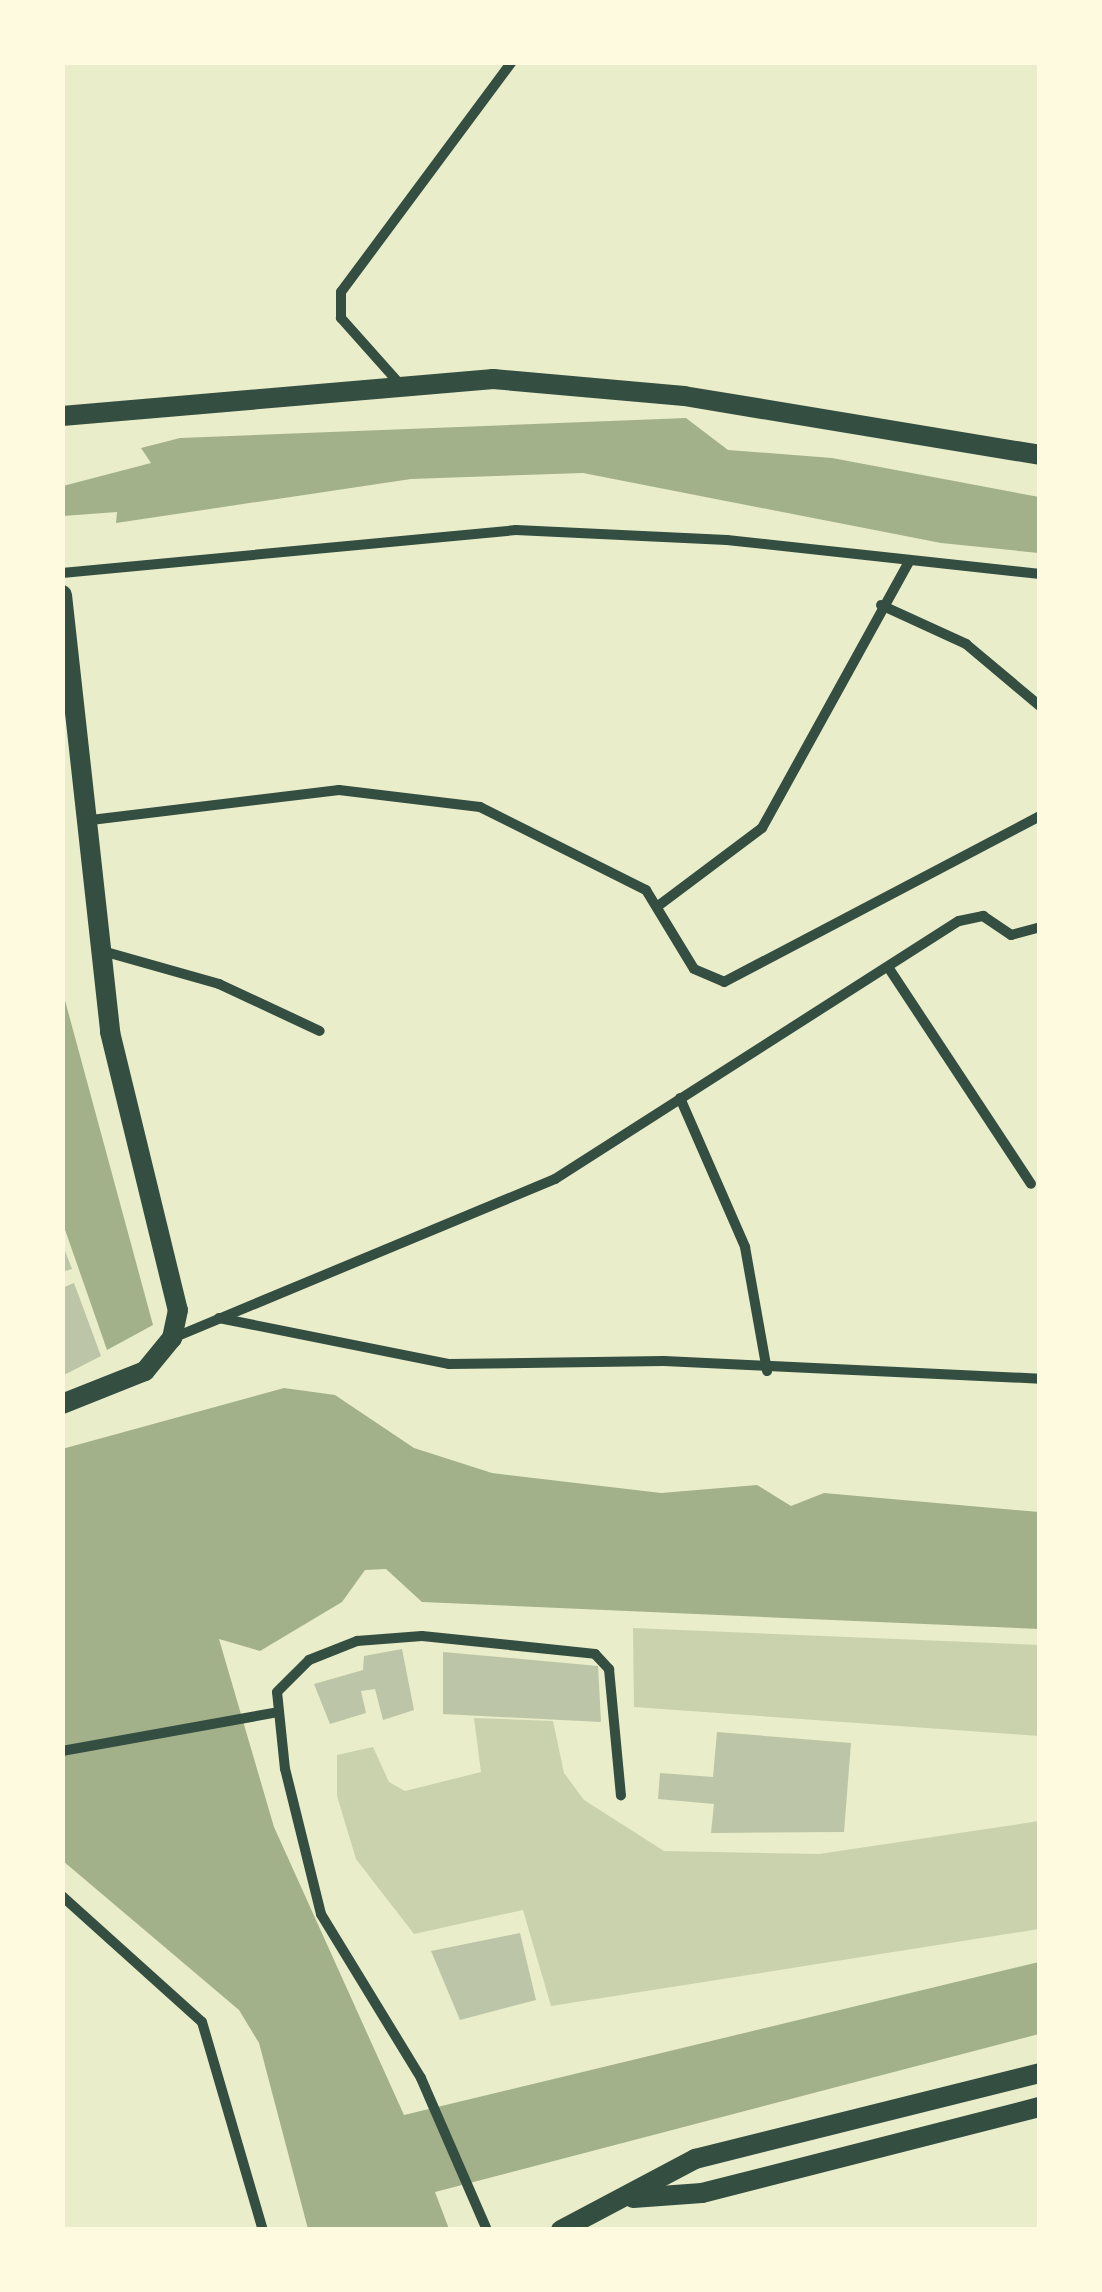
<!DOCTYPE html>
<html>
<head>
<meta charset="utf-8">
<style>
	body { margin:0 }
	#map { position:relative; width:1102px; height:2292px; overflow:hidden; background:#e9edc9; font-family:Helvetica,sans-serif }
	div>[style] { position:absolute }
	.green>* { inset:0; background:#cad2ad }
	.water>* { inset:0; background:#a3b18a }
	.building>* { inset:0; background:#bcc5a7 }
	.minor>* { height:10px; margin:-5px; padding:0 5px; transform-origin:5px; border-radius:5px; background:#344e41 }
	.secondary>* { height:20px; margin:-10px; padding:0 10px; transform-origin:10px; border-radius:10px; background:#344e41 }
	span { translate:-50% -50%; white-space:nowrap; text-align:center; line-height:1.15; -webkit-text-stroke:9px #fefae0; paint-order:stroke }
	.frame { position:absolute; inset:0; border:65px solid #fefae0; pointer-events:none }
</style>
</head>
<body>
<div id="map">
	<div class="green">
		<i style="clip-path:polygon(633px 1628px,1039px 1645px,1039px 1736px,634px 1707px)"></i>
		<i style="clip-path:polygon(474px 1718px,553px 1721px,564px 1773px,584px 1800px,664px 1851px,819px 1854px,1039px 1821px,1039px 1929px,551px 2006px,523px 1910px,414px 1934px,356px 1859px,337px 1796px,337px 1755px,373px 1747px,389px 1782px,405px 1791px,481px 1772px)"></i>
	</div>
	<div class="water">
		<i style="clip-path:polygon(686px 418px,728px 450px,832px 458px,1039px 497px,1039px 553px,941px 543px,583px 473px,411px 479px,116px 523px,117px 512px,63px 516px,63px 486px,151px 463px,141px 448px,180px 438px)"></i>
		<i style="clip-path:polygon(63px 993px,153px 1325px,107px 1350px,63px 1224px)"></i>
		<i style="clip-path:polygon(284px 1388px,335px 1395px,414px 1448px,492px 1473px,661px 1493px,757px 1485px,791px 1506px,824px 1493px,1039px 1512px,1039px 1629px,422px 1602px,386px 1569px,365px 1570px,342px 1602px,260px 1651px,219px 1639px,274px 1827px,404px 2115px,1039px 1962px,1039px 2034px,435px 2192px,449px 2229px,308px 2229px,259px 2043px,239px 2010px,63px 1861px,62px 1449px)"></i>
	</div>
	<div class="building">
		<i style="clip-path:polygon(62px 1243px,72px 1269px,62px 1272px)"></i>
		<i style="clip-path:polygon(74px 1283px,101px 1356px,62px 1376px,62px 1288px)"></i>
		<i style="clip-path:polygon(402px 1649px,414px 1710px,383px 1720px,375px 1689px,361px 1691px,366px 1713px,330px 1724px,314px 1684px,363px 1670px,364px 1656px)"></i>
		<i style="clip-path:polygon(443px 1652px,598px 1666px,601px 1722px,443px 1714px)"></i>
		<i style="clip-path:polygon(717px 1732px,851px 1743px,844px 1832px,711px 1833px,714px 1804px,658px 1799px,660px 1773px,713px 1777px)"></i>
		<i style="clip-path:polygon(520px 1933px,536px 2000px,460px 2020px,431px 1951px)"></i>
	</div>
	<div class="minor">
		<i style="left:398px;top:382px;width:86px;rotate:-131.7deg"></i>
		<i style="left:341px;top:318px;width:26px;rotate:-90deg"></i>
		<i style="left:341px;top:292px;width:287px;rotate:-53.4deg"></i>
		<i style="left:62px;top:573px;width:456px;rotate:-5.4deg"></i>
		<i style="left:516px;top:530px;width:211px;rotate:2.7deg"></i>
		<i style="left:727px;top:540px;width:315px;rotate:6.2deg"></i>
		<i style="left:881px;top:605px;width:94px;rotate:24.6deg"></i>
		<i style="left:966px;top:644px;width:97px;rotate:40deg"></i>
		<i style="left:91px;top:820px;width:250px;rotate:-6.9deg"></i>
		<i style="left:339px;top:790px;width:142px;rotate:6.9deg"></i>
		<i style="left:480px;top:807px;width:186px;rotate:26.6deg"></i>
		<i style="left:646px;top:890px;width:92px;rotate:58.7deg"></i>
		<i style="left:694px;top:969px;width:33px;rotate:23deg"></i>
		<i style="left:724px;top:982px;width:357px;rotate:-27.7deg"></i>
		<i style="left:658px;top:906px;width:130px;rotate:-36.9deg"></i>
		<i style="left:762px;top:828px;width:303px;rotate:-61.1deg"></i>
		<i style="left:99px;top:950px;width:125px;rotate:15.8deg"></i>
		<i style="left:219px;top:984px;width:111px;rotate:25deg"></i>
		<i style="left:890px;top:970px;width:256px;rotate:56.6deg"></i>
		<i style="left:680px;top:1098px;width:163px;rotate:66.4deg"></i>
		<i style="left:745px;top:1247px;width:126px;rotate:79.9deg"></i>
		<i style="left:219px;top:1318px;width:235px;rotate:11.3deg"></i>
		<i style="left:449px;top:1364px;width:215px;rotate:-0.8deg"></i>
		<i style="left:664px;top:1361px;width:376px;rotate:2.7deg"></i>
		<i style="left:173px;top:1338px;width:414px;rotate:-22.6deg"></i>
		<i style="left:555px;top:1179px;width:479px;rotate:-32.6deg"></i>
		<i style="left:959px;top:921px;width:25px;rotate:-12deg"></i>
		<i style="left:983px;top:916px;width:34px;rotate:34deg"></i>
		<i style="left:1011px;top:935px;width:30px;rotate:-15deg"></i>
		<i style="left:62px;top:1751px;width:215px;rotate:-10.2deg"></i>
		<i style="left:62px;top:1896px;width:188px;rotate:42deg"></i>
		<i style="left:202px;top:2022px;width:217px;rotate:73.7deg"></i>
		<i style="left:487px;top:2230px;width:166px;rotate:-113.5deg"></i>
		<i style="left:421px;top:2078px;width:192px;rotate:-121.4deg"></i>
		<i style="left:321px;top:1914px;width:149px;rotate:-103.9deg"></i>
		<i style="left:285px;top:1769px;width:77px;rotate:-95.9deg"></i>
		<i style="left:277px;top:1692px;width:45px;rotate:-45deg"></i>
		<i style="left:309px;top:1660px;width:52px;rotate:-21.6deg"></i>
		<i style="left:357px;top:1641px;width:65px;rotate:-4.4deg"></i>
		<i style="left:422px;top:1636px;width:174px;rotate:5.9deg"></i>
		<i style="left:595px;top:1654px;width:21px;rotate:47deg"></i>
		<i style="left:609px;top:1669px;width:127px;rotate:84.6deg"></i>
	</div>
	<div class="secondary">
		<i style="left:62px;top:416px;width:433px;rotate:-4.9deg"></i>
		<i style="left:493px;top:379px;width:192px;rotate:5.1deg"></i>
		<i style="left:684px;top:396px;width:361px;rotate:9.4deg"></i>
		<i style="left:62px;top:595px;width:440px;rotate:83.7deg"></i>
		<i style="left:110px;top:1032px;width:286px;rotate:76.3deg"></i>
		<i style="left:178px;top:1310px;width:29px;rotate:102deg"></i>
		<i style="left:172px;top:1338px;width:43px;rotate:129.3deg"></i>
		<i style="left:145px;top:1371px;width:89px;rotate:158.3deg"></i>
		<i style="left:633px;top:2198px;width:69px;rotate:-4.1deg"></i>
		<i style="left:702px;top:2193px;width:349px;rotate:-14.3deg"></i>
		<i style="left:561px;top:2230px;width:152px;rotate:-27.9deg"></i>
		<i style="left:695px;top:2159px;width:356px;rotate:-14deg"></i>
	</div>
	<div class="frame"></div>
</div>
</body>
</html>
